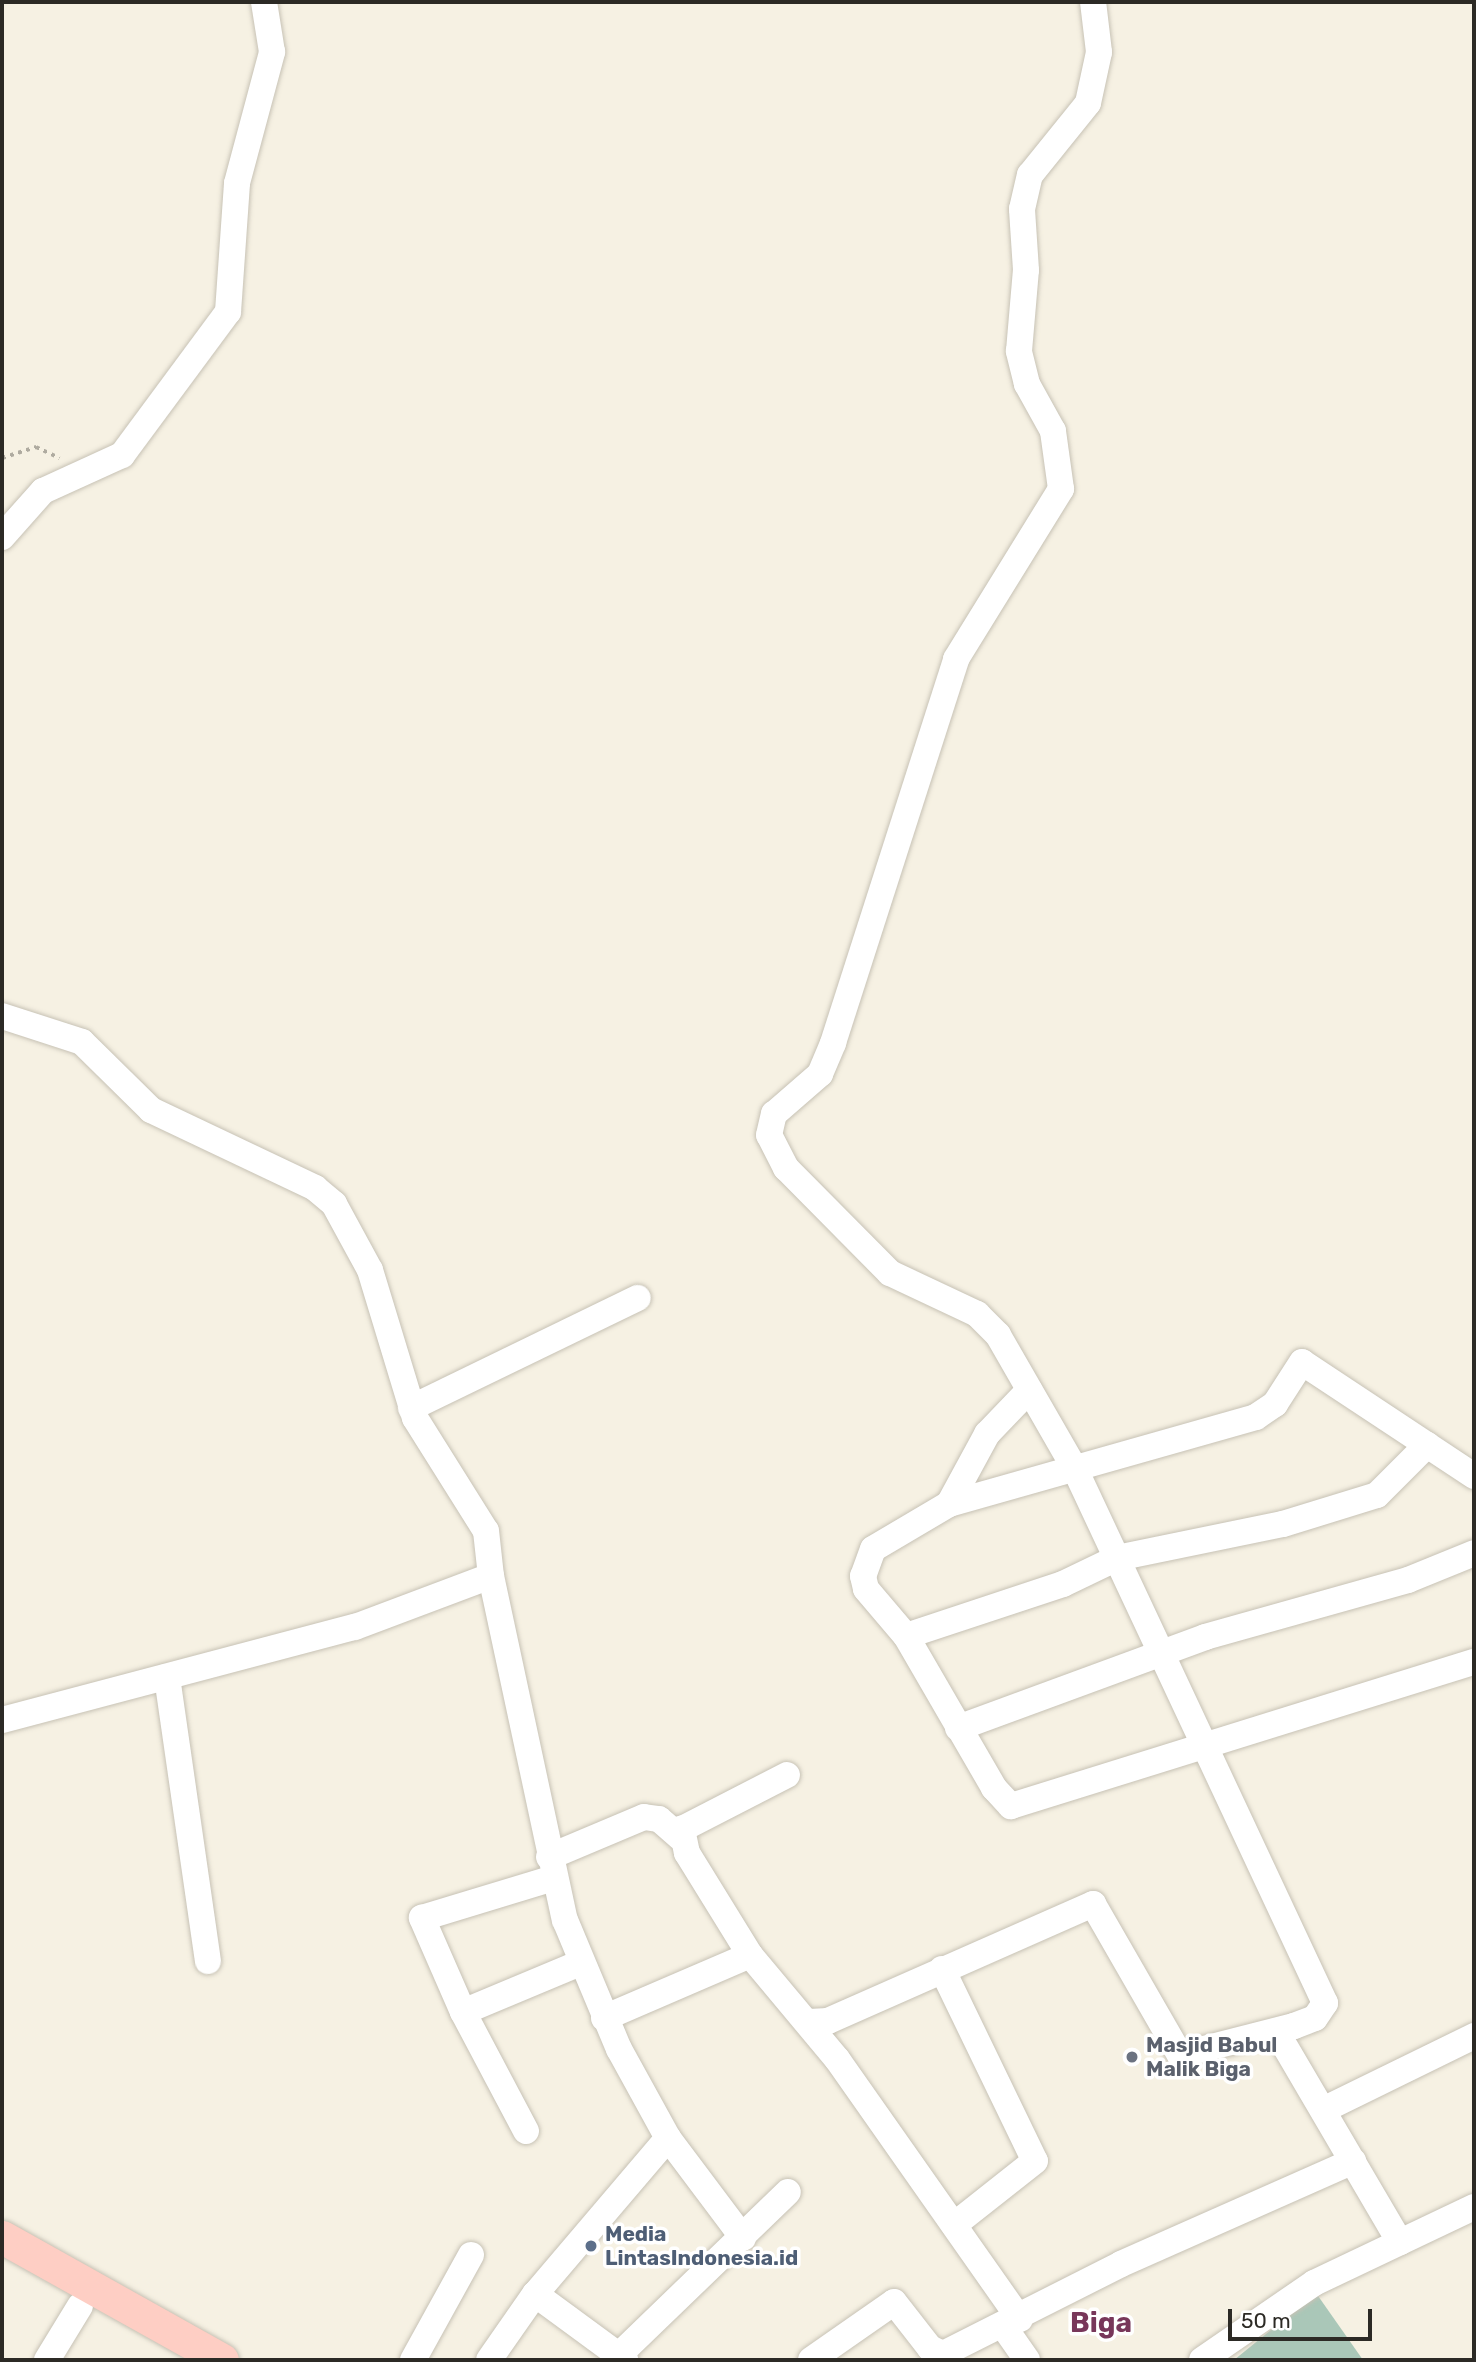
<!DOCTYPE html>
<html>
<head>
<meta charset="utf-8">
<style>
	body { margin:0 }
	#map { position:relative; width:1476px; height:2362px; overflow:hidden; background:#f6f1e3; font-family:Rubik,sans-serif }
	div>[style] { position:absolute }
	.green>* { inset:0; background:#aac7b8 }
	.path>* { height:3.5px; margin-top:-1.75px; transform-origin:0; background:repeating-linear-gradient(90deg,#afaba0 0 3.5px,transparent 0 8.5px) }
	.roads { filter:drop-shadow(0 0 2px #c7c2b5) drop-shadow(0 0 2px #c7c2b5) }
	.minor>* { height:26px; margin:-13px; padding:0 13px; transform-origin:13px; border-radius:13px; background:#fff }
	.major>* { height:33px; margin:-16.5px; padding:0 16.5px; transform-origin:16.5px; border-radius:16.5px; background:#fecec4 }
	.dots>* { width:19px; height:19px; translate:-50% -50%; box-sizing:border-box; border:4px solid #fff; border-radius:50% }
	span { translate:-50% -50%; white-space:nowrap; text-align:center; line-height:1.15; -webkit-text-stroke:7px #fff; paint-order:stroke }
	.worship-label { font-size:21px; color:#5b616d; font-weight:700 }
	.left { translate:0 -50%; text-align:left }
	.service-label { font-size:21px; color:#4e5e75; font-weight:700 }
	.district-label { font-size:28px; color:#78375a; font-weight:700 }
	.frame { position:absolute; inset:0; border:4px solid #2c2a25; pointer-events:none }
	.scale { position:absolute; left:1228px; top:2309px; width:144px; height:32px; box-sizing:border-box; border:4px solid #2c2a25; border-top:0; padding-left:9px; font-size:21px; line-height:24px; white-space:nowrap; color:#2c2a25; -webkit-text-stroke:5px #fff; paint-order:stroke }
</style>
</head>
<body>
<div id="map">
	<div class="green">
		<i style="clip-path:polygon(1316px 2293px,1363px 2360px,1234px 2360px)"></i>
	</div>
	<div class="path">
		<i style="left:2px;top:458px;width:36px;rotate:-18deg"></i>
		<i style="left:36px;top:447px;width:26px;rotate:25deg"></i>
	</div>
	<div class="roads">
		<div class="minor">
			<i style="left:2px;top:537px;width:62px;rotate:-48.3deg"></i>
			<i style="left:43px;top:491px;width:87px;rotate:-24.5deg"></i>
			<i style="left:122px;top:455px;width:178px;rotate:-53.5deg"></i>
			<i style="left:228px;top:312px;width:129px;rotate:-86deg"></i>
			<i style="left:237px;top:183px;width:136px;rotate:-75deg"></i>
			<i style="left:272px;top:52px;width:51px;rotate:-99.1deg"></i>
			<i style="left:2px;top:1016px;width:84px;rotate:18deg"></i>
			<i style="left:82px;top:1042px;width:97px;rotate:44.6deg"></i>
			<i style="left:151px;top:1110px;width:182px;rotate:25.4deg"></i>
			<i style="left:315px;top:1188px;width:25px;rotate:40deg"></i>
			<i style="left:334px;top:1204px;width:75px;rotate:61.4deg"></i>
			<i style="left:370px;top:1270px;width:155px;rotate:73.1deg"></i>
			<i style="left:415px;top:1418px;width:133px;rotate:57.9deg"></i>
			<i style="left:486px;top:1531px;width:45px;rotate:83.7deg"></i>
			<i style="left:411px;top:1408px;width:252px;rotate:-25.9deg"></i>
			<i style="left:1474px;top:1476px;width:206px;rotate:-146.5deg"></i>
			<i style="left:1302px;top:1362px;width:50px;rotate:122.7deg"></i>
			<i style="left:1275px;top:1404px;width:23px;rotate:146deg"></i>
			<i style="left:1256px;top:1417px;width:319px;rotate:164.2deg"></i>
			<i style="left:949px;top:1504px;width:88px;rotate:149.4deg"></i>
			<i style="left:873px;top:1549px;width:29px;rotate:110deg"></i>
			<i style="left:863px;top:1576px;width:13px;rotate:77deg"></i>
			<i style="left:866px;top:1589px;width:62px;rotate:49.6deg"></i>
			<i style="left:906px;top:1636px;width:176px;rotate:59.9deg"></i>
			<i style="left:994px;top:1788px;width:25px;rotate:47deg"></i>
			<i style="left:1011px;top:1806px;width:485px;rotate:-17.3deg"></i>
			<i style="left:949px;top:1504px;width:80px;rotate:-61.5deg"></i>
			<i style="left:987px;top:1434px;width:61px;rotate:-46.3deg"></i>
			<i style="left:906px;top:1636px;width:165px;rotate:-18.3deg"></i>
			<i style="left:1063px;top:1584px;width:60px;rotate:-25.7deg"></i>
			<i style="left:1117px;top:1558px;width:169px;rotate:-11.6deg"></i>
			<i style="left:1283px;top:1524px;width:98px;rotate:-17.1deg"></i>
			<i style="left:1377px;top:1495px;width:71px;rotate:-45deg"></i>
			<i style="left:167px;top:1677px;width:287px;rotate:81.8deg"></i>
			<i style="left:2px;top:1720px;width:365px;rotate:-14.8deg"></i>
			<i style="left:355px;top:1627px;width:145px;rotate:-20.6deg"></i>
			<i style="left:491px;top:1576px;width:352px;rotate:77.9deg"></i>
			<i style="left:565px;top:1920px;width:140px;rotate:67.3deg"></i>
			<i style="left:619px;top:2049px;width:102px;rotate:61.2deg"></i>
			<i style="left:668px;top:2138px;width:205px;rotate:130.4deg"></i>
			<i style="left:535px;top:2294px;width:80px;rotate:124.9deg"></i>
			<i style="left:958px;top:1728px;width:263px;rotate:-20.2deg"></i>
			<i style="left:1205px;top:1637px;width:211px;rotate:-15.7deg"></i>
			<i style="left:1408px;top:1580px;width:71px;rotate:-22.2deg"></i>
			<i style="left:549px;top:1857px;width:103px;rotate:-22.8deg"></i>
			<i style="left:644px;top:1817px;width:15px;rotate:8deg"></i>
			<i style="left:659px;top:1819px;width:28px;rotate:41deg"></i>
			<i style="left:750px;top:1955px;width:120px;rotate:-121.7deg"></i>
			<i style="left:687px;top:1853px;width:25px;rotate:-102deg"></i>
			<i style="left:682px;top:1829px;width:118px;rotate:-27.2deg"></i>
			<i style="left:942px;top:1969px;width:213px;rotate:64.2deg"></i>
			<i style="left:1035px;top:2161px;width:103px;rotate:141.7deg"></i>
			<i style="left:463px;top:2012px;width:103px;rotate:-113.6deg"></i>
			<i style="left:422px;top:1918px;width:138px;rotate:-16.9deg"></i>
			<i style="left:604px;top:2018px;width:159px;rotate:-23.3deg"></i>
			<i style="left:750px;top:1955px;width:136px;rotate:50.1deg"></i>
			<i style="left:837px;top:2059px;width:318px;rotate:54.9deg"></i>
			<i style="left:809px;top:2022px;width:19px;rotate:-3deg"></i>
			<i style="left:828px;top:2021px;width:290px;rotate:-23.8deg"></i>
			<i style="left:1093px;top:1904px;width:174px;rotate:60.1deg"></i>
			<i style="left:1180px;top:2055px;width:118px;rotate:-14.3deg"></i>
			<i style="left:1294px;top:2026px;width:22px;rotate:-21deg"></i>
			<i style="left:1315px;top:2018px;width:18px;rotate:-56deg"></i>
			<i style="left:1325px;top:2003px;width:590px;rotate:-115.09deg"></i>
			<i style="left:1075px;top:1469px;width:155px;rotate:-119.9deg"></i>
			<i style="left:998px;top:1335px;width:30px;rotate:-135deg"></i>
			<i style="left:977px;top:1314px;width:96px;rotate:-154.8deg"></i>
			<i style="left:890px;top:1273px;width:148px;rotate:-134.7deg"></i>
			<i style="left:786px;top:1168px;width:37px;rotate:-117deg"></i>
			<i style="left:769px;top:1135px;width:22px;rotate:-77deg"></i>
			<i style="left:774px;top:1114px;width:61px;rotate:-41deg"></i>
			<i style="left:820px;top:1074px;width:34px;rotate:-67deg"></i>
			<i style="left:833px;top:1043px;width:403px;rotate:-72.2deg"></i>
			<i style="left:956px;top:659px;width:200px;rotate:-58.3deg"></i>
			<i style="left:1061px;top:489px;width:59px;rotate:-97.9deg"></i>
			<i style="left:1053px;top:431px;width:54px;rotate:-119deg"></i>
			<i style="left:1027px;top:384px;width:34px;rotate:-104deg"></i>
			<i style="left:1019px;top:351px;width:81px;rotate:-85.1deg"></i>
			<i style="left:1026px;top:270px;width:61px;rotate:-93.8deg"></i>
			<i style="left:1022px;top:209px;width:35px;rotate:-77deg"></i>
			<i style="left:1030px;top:175px;width:92px;rotate:-51.1deg"></i>
			<i style="left:1088px;top:103px;width:52px;rotate:-77.8deg"></i>
			<i style="left:1099px;top:52px;width:50px;rotate:-96.8deg"></i>
			<i style="left:1276px;top:2031px;width:245px;rotate:59.6deg"></i>
			<i style="left:1323px;top:2110px;width:168px;rotate:-26.1deg"></i>
			<i style="left:526px;top:2131px;width:135px;rotate:-117.9deg"></i>
			<i style="left:463px;top:2012px;width:127px;rotate:-22.7deg"></i>
			<i style="left:668px;top:2138px;width:125px;rotate:53.1deg"></i>
			<i style="left:535px;top:2294px;width:112px;rotate:36.3deg"></i>
			<i style="left:1004px;top:2327px;width:40px;rotate:55.1deg"></i>
			<i style="left:618px;top:2356px;width:236px;rotate:-44deg"></i>
			<i style="left:47px;top:2360px;width:63px;rotate:-58.6deg"></i>
			<i style="left:413px;top:2360px;width:120px;rotate:-61.1deg"></i>
			<i style="left:811px;top:2360px;width:101px;rotate:-34.9deg"></i>
			<i style="left:894px;top:2302px;width:58px;rotate:52deg"></i>
			<i style="left:930px;top:2348px;width:14px;rotate:25deg"></i>
			<i style="left:943px;top:2354px;width:199px;rotate:-26.8deg"></i>
			<i style="left:1121px;top:2264px;width:254px;rotate:-23.9deg"></i>
			<i style="left:1202px;top:2360px;width:136px;rotate:-34.5deg"></i>
			<i style="left:1314px;top:2283px;width:177px;rotate:-25.4deg"></i>
		</div>
		<div class="major">
			<i style="left:2px;top:2237px;width:252px;rotate:29.2deg"></i>
		</div>
	</div>
	<div class="dots">
		<i style="left:1132px;top:2057px;background:#6b7280"></i>
		<i style="left:591px;top:2246px;background:#5c6f8a"></i>
	</div>
	<div class="worship-label">
		<span class="left" style="left:1146px;top:2057px">Masjid Babul<br>Malik Biga</span>
	</div>
	<div class="service-label">
		<span class="left" style="left:605px;top:2246px">Media<br>LintasIndonesia.id</span>
	</div>
	<div class="district-label">
		<span style="left:1101px;top:2323px">Biga</span>
	</div>
	<div class="frame"></div>
	<div class="scale">50 m</div>
</div>
</body>
</html>
